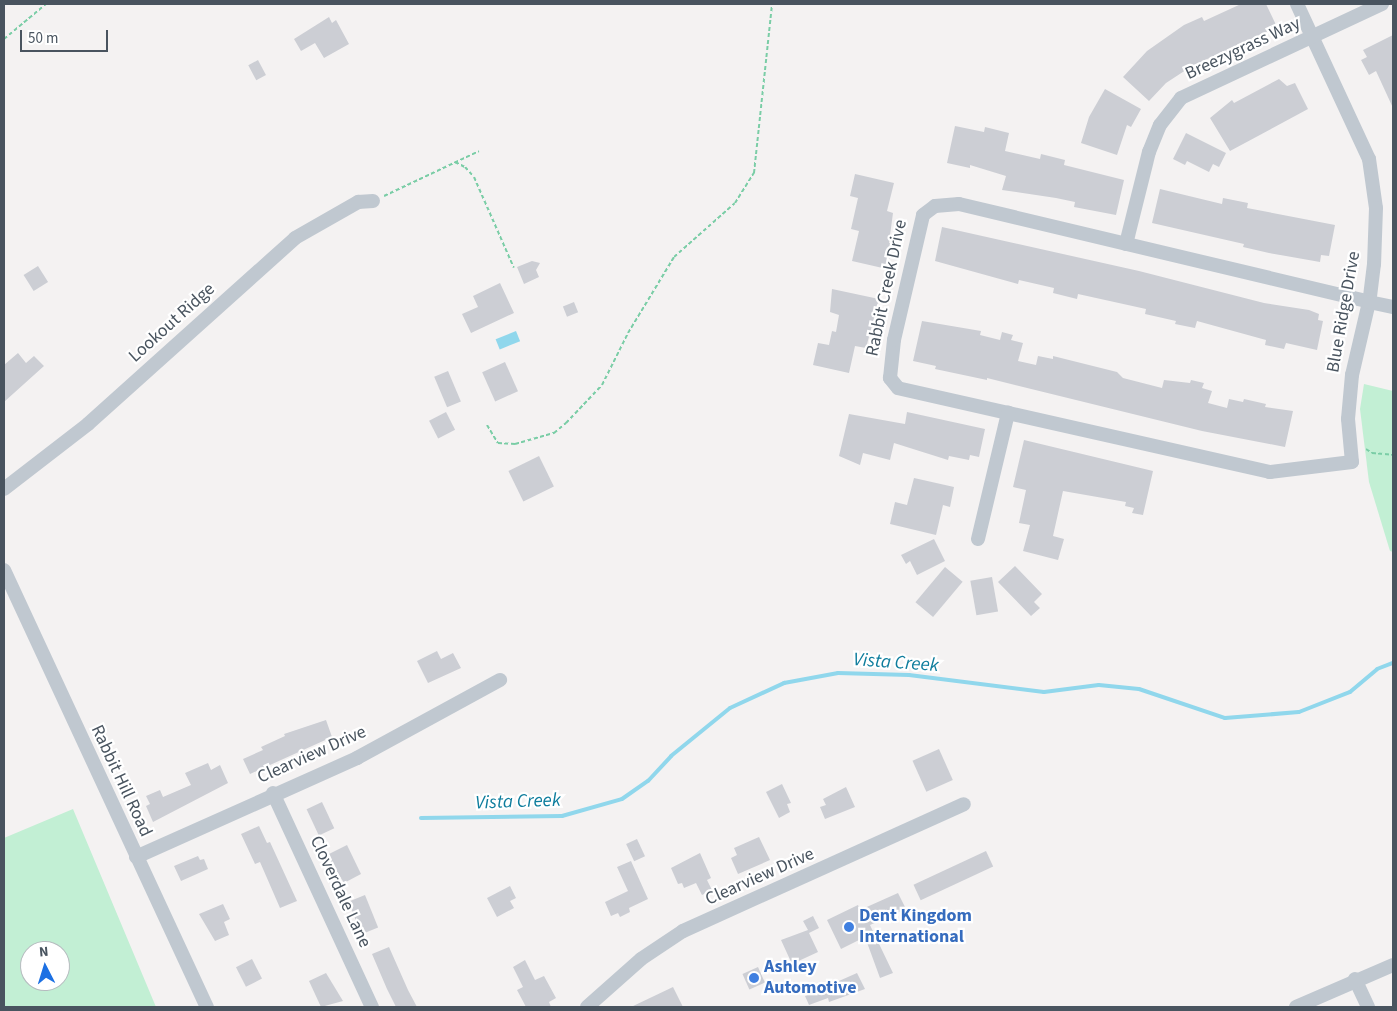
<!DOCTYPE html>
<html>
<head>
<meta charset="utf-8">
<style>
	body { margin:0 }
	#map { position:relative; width:1397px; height:1011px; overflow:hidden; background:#f4f2f2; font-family:"Source Sans 3",sans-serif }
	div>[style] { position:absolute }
	.green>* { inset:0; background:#c2efd4 }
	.water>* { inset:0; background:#90d7ec; transform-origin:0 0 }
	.stream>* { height:4px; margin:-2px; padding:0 2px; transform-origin:2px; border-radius:2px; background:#90d7ec }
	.building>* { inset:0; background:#ccced4; transform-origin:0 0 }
	.path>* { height:2px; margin-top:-1px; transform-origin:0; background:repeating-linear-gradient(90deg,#7acda6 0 4px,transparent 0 6.5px) }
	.minor>* { height:14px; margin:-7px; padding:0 7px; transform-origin:7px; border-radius:7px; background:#c0c8d0 }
	.dots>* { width:14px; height:14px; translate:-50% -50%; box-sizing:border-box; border:2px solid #fff; border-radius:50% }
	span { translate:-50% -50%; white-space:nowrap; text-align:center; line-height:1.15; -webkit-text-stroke:4.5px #fff; paint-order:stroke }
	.street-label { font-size:18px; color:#49545f }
	.shop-label { font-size:18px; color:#366cbe; font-weight:700 }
	.left { translate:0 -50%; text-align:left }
	.water-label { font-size:19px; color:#0e7d9d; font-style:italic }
	.frame { position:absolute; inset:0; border:5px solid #49545f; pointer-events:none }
	.north { position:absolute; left:20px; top:941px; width:50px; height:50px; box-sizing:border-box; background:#fff; border:1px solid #b6bbbf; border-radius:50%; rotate:355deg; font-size:14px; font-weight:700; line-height:20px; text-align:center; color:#49545f }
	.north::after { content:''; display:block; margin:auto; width:18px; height:22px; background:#1c70e3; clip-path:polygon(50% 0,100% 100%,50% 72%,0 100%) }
	.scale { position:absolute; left:20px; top:30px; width:88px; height:22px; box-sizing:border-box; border:2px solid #49545f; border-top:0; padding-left:6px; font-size:15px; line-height:18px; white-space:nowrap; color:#49545f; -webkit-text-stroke:4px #fff; paint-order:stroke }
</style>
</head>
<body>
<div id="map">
	<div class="green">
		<i style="clip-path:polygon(1364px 384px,1393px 391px,1393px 552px,1390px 551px,1369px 482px,1360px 409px)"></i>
		<i style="clip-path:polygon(evenodd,73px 809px,156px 1007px,4px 1007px,4px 838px,73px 809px,30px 951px,60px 951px,60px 981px,30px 981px,30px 951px)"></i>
	</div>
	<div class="water">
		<i style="left:516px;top:331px;width:11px;height:22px;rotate:68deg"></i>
	</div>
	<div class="stream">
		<i style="left:421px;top:818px;width:141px;rotate:-0.8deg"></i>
		<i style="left:562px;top:816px;width:62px;rotate:-15.8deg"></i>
		<i style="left:622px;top:799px;width:32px;rotate:-35deg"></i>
		<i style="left:648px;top:781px;width:34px;rotate:-47deg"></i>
		<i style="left:671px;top:756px;width:76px;rotate:-39.1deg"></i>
		<i style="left:730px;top:708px;width:60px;rotate:-24.8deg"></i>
		<i style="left:784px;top:683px;width:55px;rotate:-10.5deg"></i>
		<i style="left:838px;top:673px;width:71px;rotate:1.6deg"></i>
		<i style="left:909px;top:675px;width:136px;rotate:7.2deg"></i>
		<i style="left:1044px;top:692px;width:55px;rotate:-7.3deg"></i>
		<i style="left:1099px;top:685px;width:40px;rotate:5.7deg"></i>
		<i style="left:1139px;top:689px;width:91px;rotate:18.6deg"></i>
		<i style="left:1225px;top:718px;width:74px;rotate:-4.6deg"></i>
		<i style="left:1299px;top:712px;width:55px;rotate:-21.4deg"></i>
		<i style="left:1350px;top:692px;width:35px;rotate:-40deg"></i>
		<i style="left:1377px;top:669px;width:17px;rotate:-21deg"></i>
	</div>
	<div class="building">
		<i style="clip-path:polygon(1241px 4px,1266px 4px,1277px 27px,1192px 66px,1166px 83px,1149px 101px,1123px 77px,1147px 51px,1184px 25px,1202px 17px,1204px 21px)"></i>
		<i style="clip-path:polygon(329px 17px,332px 23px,336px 20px,349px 44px,324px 58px,315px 43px,301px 51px,294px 39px)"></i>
		<i style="clip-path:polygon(1393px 35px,1393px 108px,1376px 71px,1369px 75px,1361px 60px,1367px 57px,1363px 50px)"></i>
		<i style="left:258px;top:60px;width:17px;height:11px;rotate:62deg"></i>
		<i style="clip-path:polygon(1279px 79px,1287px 86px,1295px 83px,1308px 109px,1230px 151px,1210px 118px,1232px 100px,1234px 103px)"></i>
		<i style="clip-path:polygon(1105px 89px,1141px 109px,1131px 127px,1127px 125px,1117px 155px,1081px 143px,1089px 117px)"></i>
		<i style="clip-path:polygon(955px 126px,984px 132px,985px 127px,1009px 133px,1005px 151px,1040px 159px,1041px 154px,1065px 160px,1064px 165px,1124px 180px,1116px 215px,1074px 207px,1075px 202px,1056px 198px,1002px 190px,1006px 176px,970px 165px,970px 168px,947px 163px)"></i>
		<i style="clip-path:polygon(1186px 133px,1226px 153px,1219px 167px,1213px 164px,1209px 172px,1187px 161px,1185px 165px,1173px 159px)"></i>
		<i style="clip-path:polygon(855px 174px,894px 183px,887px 211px,893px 213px,889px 243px,893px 244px,887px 269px,852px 261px,859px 231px,851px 229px,858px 198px,850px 196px)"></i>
		<i style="clip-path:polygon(1160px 189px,1222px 204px,1223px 198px,1248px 203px,1247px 208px,1335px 225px,1329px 256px,1321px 255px,1320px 262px,1269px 253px,1243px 247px,1244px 244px,1152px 223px)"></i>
		<i style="clip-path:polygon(942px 227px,1139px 271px,1264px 303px,1309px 310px,1319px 314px,1318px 320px,1323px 321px,1317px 350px,1286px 343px,1284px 349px,1265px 345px,1266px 340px,1197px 321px,1195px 328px,1175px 324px,1176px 321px,1145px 314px,1146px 309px,1078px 294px,1077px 299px,1053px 293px,1054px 288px,1019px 280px,1018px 284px,935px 261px)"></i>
		<i style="clip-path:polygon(532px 261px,540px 263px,536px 270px,539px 277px,524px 284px,517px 267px)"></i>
		<i style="left:38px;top:266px;width:19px;height:17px;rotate:58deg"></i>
		<i style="clip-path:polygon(500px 283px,514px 313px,471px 333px,462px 314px,478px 307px,473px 296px)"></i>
		<i style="clip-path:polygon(832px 289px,879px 299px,866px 348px,855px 346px,849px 373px,813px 365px,818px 343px,829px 345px,832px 331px,836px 332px,839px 315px,830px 312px)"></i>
		<i style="left:574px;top:302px;width:11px;height:12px;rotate:68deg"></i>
		<i style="clip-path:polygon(922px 321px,981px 331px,980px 335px,1000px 340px,1002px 332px,1013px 335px,1011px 340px,1023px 343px,1018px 361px,1036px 365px,1038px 356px,1053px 359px,1053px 356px,1117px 372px,1123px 378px,1162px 388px,1164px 380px,1190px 383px,1191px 380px,1204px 383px,1202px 388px,1212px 391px,1208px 403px,1227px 408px,1229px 399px,1243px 402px,1244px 399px,1266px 404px,1265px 407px,1293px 411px,1285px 447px,1202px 431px,987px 378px,987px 380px,935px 369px,936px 366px,913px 361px)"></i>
		<i style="clip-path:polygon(18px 353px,26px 363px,34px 356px,44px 366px,4px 402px,4px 365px)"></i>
		<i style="left:505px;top:362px;width:32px;height:25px;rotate:66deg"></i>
		<i style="left:448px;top:371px;width:33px;height:15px;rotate:67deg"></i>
		<i style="left:446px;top:412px;width:20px;height:19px;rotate:63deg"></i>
		<i style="clip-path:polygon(907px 412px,985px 429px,979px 457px,970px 455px,969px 460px,949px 456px,948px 460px,894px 443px,890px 460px,863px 453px,860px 465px,839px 456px,849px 414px,905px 424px)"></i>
		<i style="clip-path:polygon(1024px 440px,1153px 471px,1143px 515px,1132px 513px,1134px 508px,1125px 506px,1126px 502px,1063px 491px,1053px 536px,1064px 539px,1058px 560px,1023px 551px,1030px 525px,1019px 523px,1026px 490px,1013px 487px)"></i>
		<i style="left:539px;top:456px;width:34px;height:34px;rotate:64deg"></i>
		<i style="clip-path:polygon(914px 478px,954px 487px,950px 507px,943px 505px,936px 535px,890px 524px,895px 502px,907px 505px)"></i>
		<i style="clip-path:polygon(934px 539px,945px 561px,917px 575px,910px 561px,906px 564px,901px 555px)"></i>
		<i style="clip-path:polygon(1015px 566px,1042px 594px,1034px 602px,1040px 608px,1031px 616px,998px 582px)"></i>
		<i style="left:945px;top:567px;width:23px;height:46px;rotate:40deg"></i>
		<i style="left:992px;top:577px;width:35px;height:22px;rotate:80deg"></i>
		<i style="clip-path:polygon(437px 651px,441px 659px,453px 653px,461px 668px,428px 683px,417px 661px)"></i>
		<i style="clip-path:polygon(326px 720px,332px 737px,250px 774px,243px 759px,263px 750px,261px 747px,285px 736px,284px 734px)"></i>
		<i style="left:939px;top:749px;width:34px;height:29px;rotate:66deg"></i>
		<i style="clip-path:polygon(208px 763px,211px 770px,220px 765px,228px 783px,153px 822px,146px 806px,150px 804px,146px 796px,160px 790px,163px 797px,191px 785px,185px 773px)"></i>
		<i style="clip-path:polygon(782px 784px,791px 803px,787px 804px,790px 812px,779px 818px,766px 792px)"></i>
		<i style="clip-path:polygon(846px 787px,855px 807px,825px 819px,820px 807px,826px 805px,823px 799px)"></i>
		<i style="left:322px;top:802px;width:29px;height:17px;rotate:65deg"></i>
		<i style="clip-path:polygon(259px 826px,267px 843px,270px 842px,297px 901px,280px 908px,260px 862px,255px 864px,241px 834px)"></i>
		<i style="clip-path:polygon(759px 837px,770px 860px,738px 874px,731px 858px,737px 855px,734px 848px)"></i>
		<i style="left:637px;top:839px;width:19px;height:12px;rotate:65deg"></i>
		<i style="clip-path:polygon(347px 845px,361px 874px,344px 883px,327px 855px)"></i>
		<i style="left:986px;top:851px;width:17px;height:80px;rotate:65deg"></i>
		<i style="clip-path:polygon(700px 853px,711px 878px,707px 880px,712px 890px,702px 895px,696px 883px,684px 888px,682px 883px,678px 884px,671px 868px)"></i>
		<i style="clip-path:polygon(198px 856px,200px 860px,204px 859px,208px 869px,181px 881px,174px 866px)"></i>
		<i style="clip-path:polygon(631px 861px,648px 899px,629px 908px,630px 912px,620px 917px,618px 913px,611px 916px,605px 902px,628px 891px,617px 867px)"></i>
		<i style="clip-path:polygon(510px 886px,516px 898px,510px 901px,514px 908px,497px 917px,487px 898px)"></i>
		<i style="clip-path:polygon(898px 893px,906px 909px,870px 925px,893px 973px,880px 978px,865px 937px,841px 949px,827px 920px,858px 905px,860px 910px)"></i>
		<i style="left:365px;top:895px;width:35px;height:18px;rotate:68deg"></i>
		<i style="clip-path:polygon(223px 904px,230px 919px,224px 922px,229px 935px,215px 941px,199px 914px)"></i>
		<i style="clip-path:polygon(813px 916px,819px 928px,809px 933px,818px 952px,792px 964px,781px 940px,808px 930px,803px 921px)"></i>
		<i style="clip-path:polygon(389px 947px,408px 990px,417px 1007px,396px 1007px,387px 989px,372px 954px)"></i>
		<i style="left:252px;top:959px;width:22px;height:18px;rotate:63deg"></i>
		<i style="clip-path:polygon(525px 960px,535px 980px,544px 976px,556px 998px,549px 1002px,551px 1007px,526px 1007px,517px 990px,523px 987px,513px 967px)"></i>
		<i style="left:758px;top:967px;width:17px;height:17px;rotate:66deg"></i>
		<i style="clip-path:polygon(326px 973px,343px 1001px,321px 1007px,309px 981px)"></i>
		<i style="clip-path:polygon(857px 973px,865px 989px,829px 1002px,828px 998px,809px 1005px,805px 996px)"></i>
		<i style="clip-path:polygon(673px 987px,683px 1007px,631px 1007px)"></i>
	</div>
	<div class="path">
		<i style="left:4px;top:39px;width:55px;rotate:-39.8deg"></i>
		<i style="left:455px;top:162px;width:11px;rotate:27deg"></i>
		<i style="left:465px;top:167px;width:13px;rotate:48deg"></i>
		<i style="left:474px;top:177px;width:99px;rotate:66.3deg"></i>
		<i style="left:384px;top:196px;width:105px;rotate:-25.3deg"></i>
		<i style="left:487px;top:425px;width:21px;rotate:59deg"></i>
		<i style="left:498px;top:443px;width:17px;rotate:3deg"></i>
		<i style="left:515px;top:444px;width:41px;rotate:-15.8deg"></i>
		<i style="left:554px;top:433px;width:16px;rotate:-40deg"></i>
		<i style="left:566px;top:423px;width:52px;rotate:-46.5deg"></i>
		<i style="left:602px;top:385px;width:58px;rotate:-63.4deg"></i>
		<i style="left:628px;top:333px;width:89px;rotate:-58.8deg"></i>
		<i style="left:674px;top:257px;width:81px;rotate:-41.5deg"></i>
		<i style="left:735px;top:203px;width:36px;rotate:-58deg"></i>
		<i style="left:754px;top:173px;width:170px;rotate:-83.9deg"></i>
		<i style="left:1366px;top:449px;width:7px;rotate:34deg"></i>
		<i style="left:1372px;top:453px;width:21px;rotate:5deg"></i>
	</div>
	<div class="minor">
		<i style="left:1297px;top:4px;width:171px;rotate:65.1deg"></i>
		<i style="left:1369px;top:159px;width:49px;rotate:81.9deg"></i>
		<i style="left:1376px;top:208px;width:56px;rotate:92deg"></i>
		<i style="left:1374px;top:264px;width:38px;rotate:97deg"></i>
		<i style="left:1369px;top:302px;width:75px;rotate:103.1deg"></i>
		<i style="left:1352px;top:375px;width:44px;rotate:95.2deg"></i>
		<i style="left:1348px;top:419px;width:43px;rotate:84.7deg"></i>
		<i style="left:1352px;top:462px;width:83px;rotate:173deg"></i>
		<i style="left:1270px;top:472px;width:381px;rotate:-167.3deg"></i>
		<i style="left:898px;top:388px;width:13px;rotate:-129deg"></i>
		<i style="left:890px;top:378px;width:38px;rotate:-84deg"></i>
		<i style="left:894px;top:340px;width:128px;rotate:-76.9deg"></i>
		<i style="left:923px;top:215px;width:15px;rotate:-37deg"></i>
		<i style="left:935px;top:206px;width:24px;rotate:-5deg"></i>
		<i style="left:959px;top:204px;width:422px;rotate:13.4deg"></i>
		<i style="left:1369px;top:302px;width:25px;rotate:12deg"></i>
		<i style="left:1126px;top:244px;width:95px;rotate:-76deg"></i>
		<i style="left:1149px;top:152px;width:29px;rotate:-68deg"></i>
		<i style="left:1160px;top:125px;width:34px;rotate:-52deg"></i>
		<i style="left:1181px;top:98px;width:222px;rotate:-25.1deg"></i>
		<i style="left:4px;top:489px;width:106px;rotate:-37.7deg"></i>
		<i style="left:88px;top:424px;width:278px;rotate:-41.9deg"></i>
		<i style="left:295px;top:238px;width:73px;rotate:-29.7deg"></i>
		<i style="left:358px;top:202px;width:15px;rotate:-4deg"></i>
		<i style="left:978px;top:539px;width:130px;rotate:-76.6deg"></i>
		<i style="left:4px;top:570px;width:482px;rotate:65.1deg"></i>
		<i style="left:273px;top:793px;width:236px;rotate:65.2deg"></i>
		<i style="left:136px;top:857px;width:242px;rotate:-24.1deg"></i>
		<i style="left:357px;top:758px;width:163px;rotate:-28.6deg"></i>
		<i style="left:1355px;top:979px;width:31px;rotate:65deg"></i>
		<i style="left:587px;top:1007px;width:72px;rotate:-41.6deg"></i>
		<i style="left:641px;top:959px;width:50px;rotate:-33.7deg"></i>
		<i style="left:683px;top:931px;width:308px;rotate:-24.3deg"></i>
		<i style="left:1296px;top:1007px;width:106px;rotate:-23.4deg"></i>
	</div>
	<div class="dots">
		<i style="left:849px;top:927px;background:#3f7fe0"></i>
		<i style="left:754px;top:978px;background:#3f7fe0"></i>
	</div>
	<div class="street-label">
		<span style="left:1243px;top:49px;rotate:-25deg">Breezygrass Way</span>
		<span style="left:887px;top:288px;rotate:-78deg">Rabbit Creek Drive</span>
		<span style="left:1344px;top:312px;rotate:-80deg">Blue Ridge Drive</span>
		<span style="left:172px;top:323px;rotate:-42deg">Lookout Ridge</span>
		<span style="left:312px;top:755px;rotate:-24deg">Clearview Drive</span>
		<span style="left:121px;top:781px;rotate:65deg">Rabbit Hill Road</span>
		<span style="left:760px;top:877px;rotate:-24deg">Clearview Drive</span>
		<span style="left:340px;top:892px;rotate:65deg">Cloverdale Lane</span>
	</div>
	<div class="shop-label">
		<span class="left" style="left:859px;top:927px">Dent Kingdom<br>International</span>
		<span class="left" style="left:764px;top:978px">Ashley<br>Automotive</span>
	</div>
	<div class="water-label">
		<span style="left:896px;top:663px;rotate:4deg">Vista Creek</span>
		<span style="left:518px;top:802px;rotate:-2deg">Vista Creek</span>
	</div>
	<div class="frame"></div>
	<div class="north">N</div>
	<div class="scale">50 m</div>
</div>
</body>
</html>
